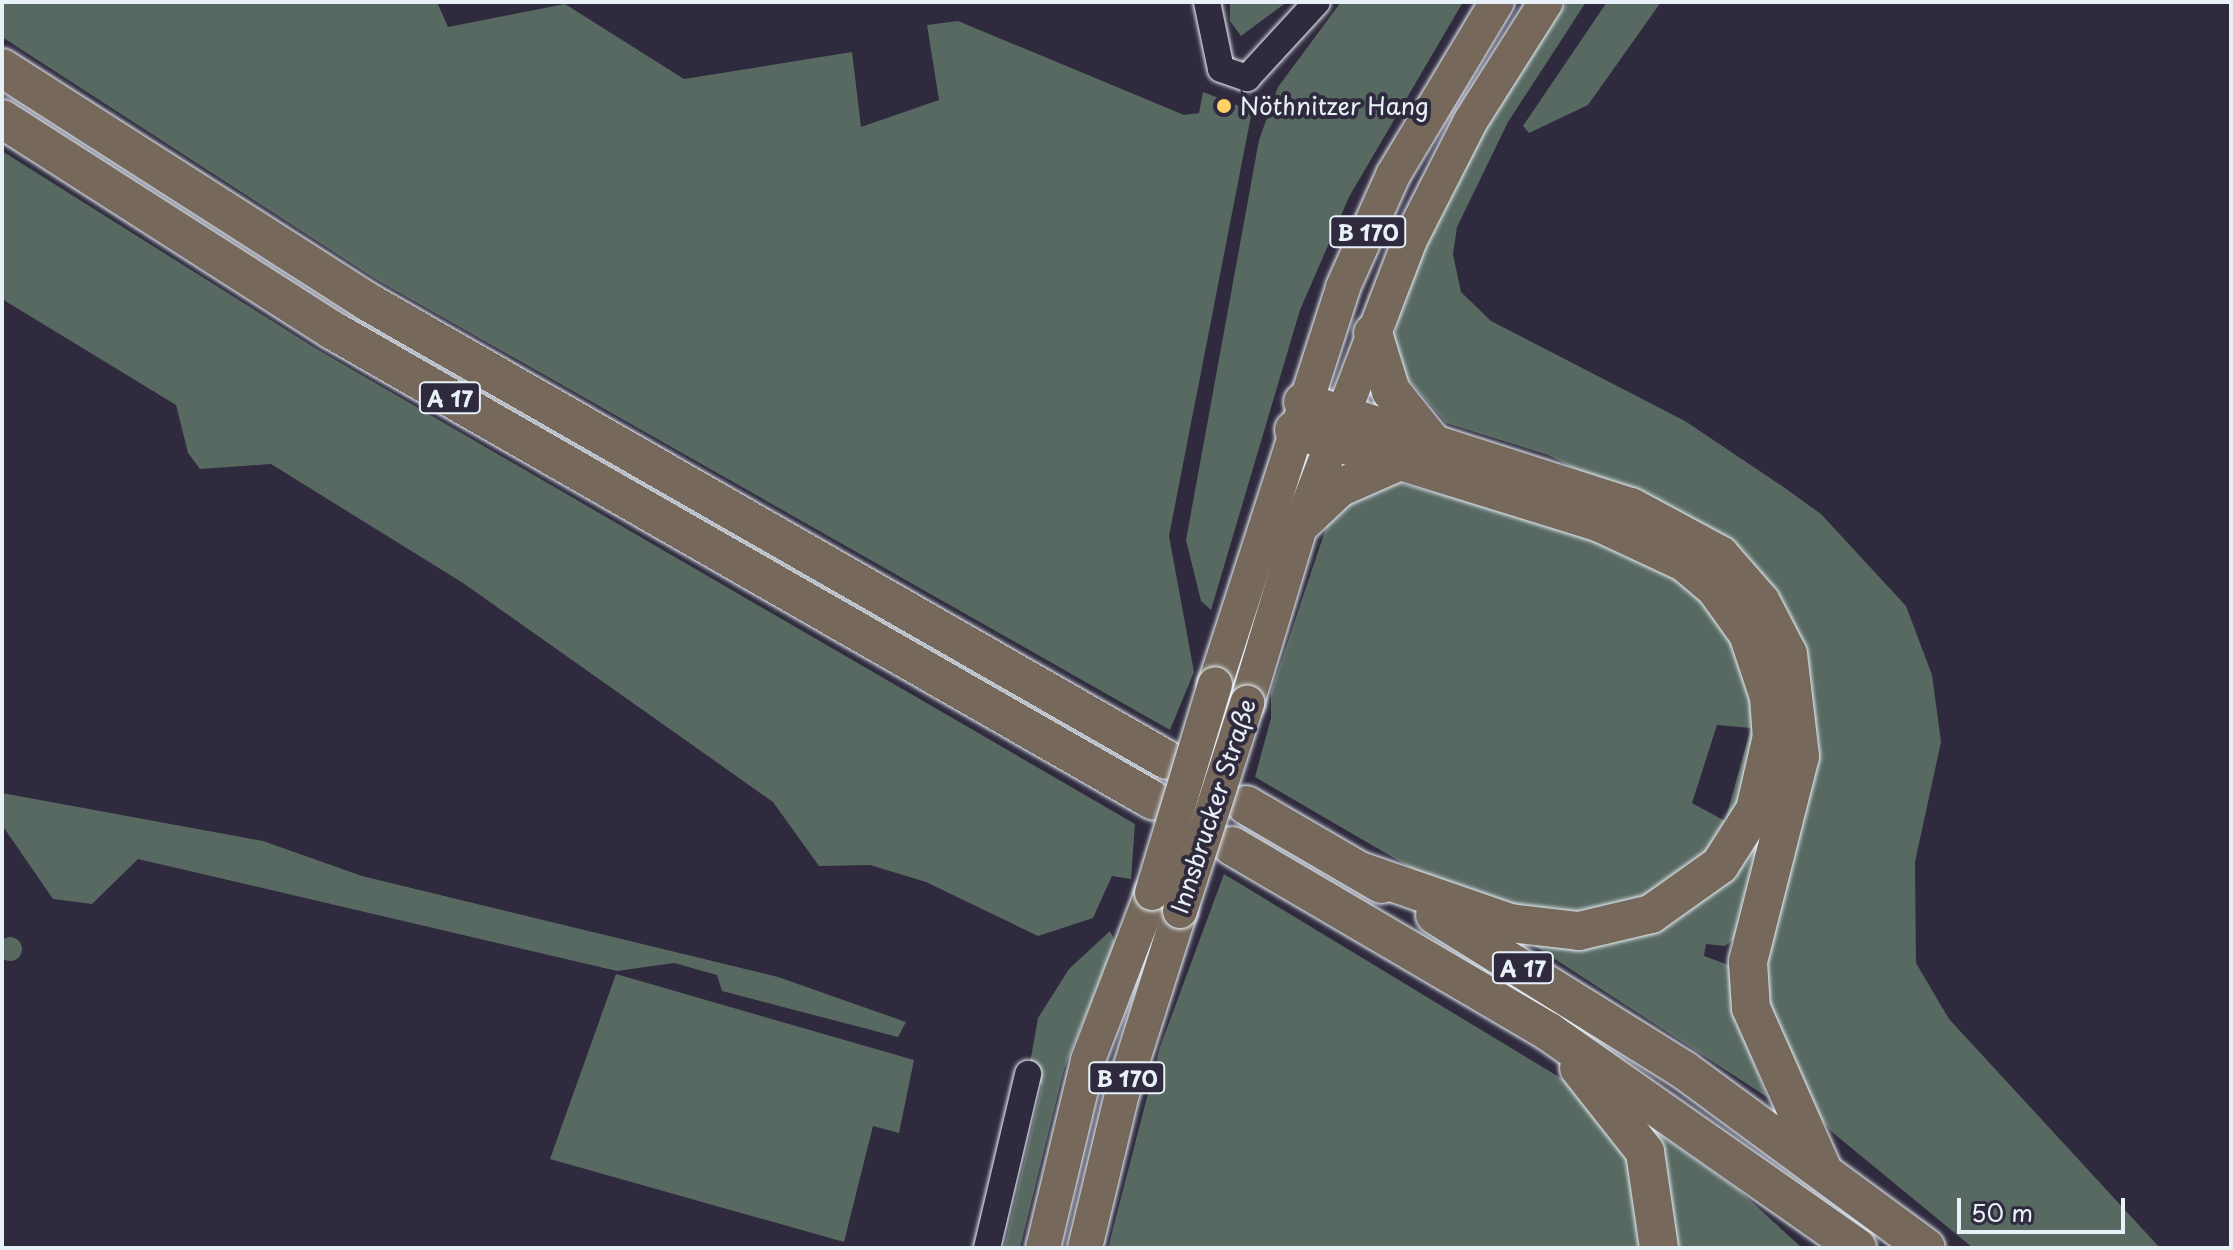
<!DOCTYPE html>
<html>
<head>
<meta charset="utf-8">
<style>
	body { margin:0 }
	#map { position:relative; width:2233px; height:1250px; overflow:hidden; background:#2f2a3d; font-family:"Playpen Sans",sans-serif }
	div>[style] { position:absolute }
	.green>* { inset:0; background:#586961 }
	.round { border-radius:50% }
	.roads { filter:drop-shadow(0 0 2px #e8f1f8) drop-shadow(0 0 2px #e8f1f8) }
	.minor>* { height:26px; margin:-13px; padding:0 13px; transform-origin:13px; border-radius:13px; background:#2f2a3d }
	.major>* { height:34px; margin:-17px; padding:0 17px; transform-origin:17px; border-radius:17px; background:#76695c }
	.highway>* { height:38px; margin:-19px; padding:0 19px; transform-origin:19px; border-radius:19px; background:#76695c }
	.bridges { filter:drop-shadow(0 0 2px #e8f1f8) drop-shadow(0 0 2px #e8f1f8) }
	.major-bridge>* { height:34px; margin:-17px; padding:0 17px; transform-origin:17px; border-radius:17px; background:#76695c }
	.dots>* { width:22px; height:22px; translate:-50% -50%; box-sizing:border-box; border:4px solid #2f2a3d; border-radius:50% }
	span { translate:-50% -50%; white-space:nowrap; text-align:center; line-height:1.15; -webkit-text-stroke:8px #2f2a3d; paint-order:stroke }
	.shield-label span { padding:2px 6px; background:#2f2a3d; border:2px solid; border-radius:6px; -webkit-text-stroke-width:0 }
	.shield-label { font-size:22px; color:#e8f1f8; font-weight:700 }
	.poi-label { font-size:24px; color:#e8f1f8 }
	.left { translate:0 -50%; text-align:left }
	.street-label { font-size:24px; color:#e8f1f8 }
	.frame { position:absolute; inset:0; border:4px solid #e8f1f8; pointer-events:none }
	.scale { position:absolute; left:1957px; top:1198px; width:168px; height:36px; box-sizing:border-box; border:4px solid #e8f1f8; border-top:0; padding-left:10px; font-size:24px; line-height:28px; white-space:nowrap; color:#e8f1f8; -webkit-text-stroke:6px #2f2a3d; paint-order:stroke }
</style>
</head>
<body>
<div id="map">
	<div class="green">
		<i style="clip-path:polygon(2px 2px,437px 2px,448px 27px,565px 4px,684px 79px,852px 52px,861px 127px,939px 100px,927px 25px,958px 21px,1184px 115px,1199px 113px,1203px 92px,1252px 111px,1169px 536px,1194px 672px,1170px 730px,377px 280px,2px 37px)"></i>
		<i style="clip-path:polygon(1230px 2px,1287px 2px,1241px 36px,1230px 21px)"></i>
		<i style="clip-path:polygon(1341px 2px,1463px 2px,1349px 197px,1300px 310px,1211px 610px,1201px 601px,1186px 540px,1259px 140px,1278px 87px)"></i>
		<i style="clip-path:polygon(1568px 2px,1586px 2px,1508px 122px,1457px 227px,1453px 254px,1461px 292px,1491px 321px,1685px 421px,1782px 486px,1821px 514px,1906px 606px,1932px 675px,1941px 742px,1915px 862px,1916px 963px,1949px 1019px,2160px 1248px,1973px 1248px,1832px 1132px,1805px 1100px,1773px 1036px,1763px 967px,1811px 701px,1603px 483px,1548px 455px,1446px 423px,1404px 374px,1392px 345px,1411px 265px,1505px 82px)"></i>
		<i style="clip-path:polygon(1607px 2px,1661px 2px,1588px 105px,1529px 133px,1523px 126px)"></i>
		<i style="clip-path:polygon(2px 151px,315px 348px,1135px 824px,1131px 879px,1112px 876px,1093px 918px,1038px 936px,926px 882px,870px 865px,819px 866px,773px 802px,463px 583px,271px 464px,200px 469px,188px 453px,176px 405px,2px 299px)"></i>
		<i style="clip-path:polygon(1382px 442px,1662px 533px,1716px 569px,1755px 619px,1772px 654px,1781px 688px,1783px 762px,1738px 936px,1725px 946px,1706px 944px,1704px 956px,1734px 967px,1746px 1042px,1767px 1097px,1518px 935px,1619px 935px,1675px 913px,1728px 871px,1753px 838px,1775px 784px,1782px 730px,1769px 654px,1731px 595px,1680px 550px,1597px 515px,1380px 448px)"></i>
		<i style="clip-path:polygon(evenodd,1396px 482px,1644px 549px,1708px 593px,1762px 700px,1747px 805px,1669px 895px,1557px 920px,1430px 879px,1255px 777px,1271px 718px,1271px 692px,1327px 525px,1362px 493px,1396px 482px,1717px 725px,1751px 728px,1725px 821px,1692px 803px,1717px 725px)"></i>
		<i style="clip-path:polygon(2px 793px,263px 841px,362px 876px,778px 977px,906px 1022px,898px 1037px,722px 991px,717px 975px,674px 963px,617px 971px,138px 859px,92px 904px,53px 899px,2px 825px)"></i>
		<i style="clip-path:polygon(1224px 874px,1582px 1091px,1629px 1154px,1645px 1248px,1108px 1248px,1160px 1047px)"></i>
		<i style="clip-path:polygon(1110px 931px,1115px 942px,1064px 1069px,1020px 1248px,1004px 1248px,1042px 1085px,1028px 1074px,1038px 1018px,1069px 969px)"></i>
		<i class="round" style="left:-2px;top:937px;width:24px;height:24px"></i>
		<i style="clip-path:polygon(616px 974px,914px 1060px,899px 1133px,873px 1126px,844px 1242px,550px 1159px)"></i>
		<i style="clip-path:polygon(1651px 1128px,1740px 1191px,1802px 1248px,1672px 1248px,1646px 1132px)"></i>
	</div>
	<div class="roads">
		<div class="minor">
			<i style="left:1207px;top:2px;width:68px;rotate:78.2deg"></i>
			<i style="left:1221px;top:69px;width:28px;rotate:19deg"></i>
			<i style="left:1247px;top:78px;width:103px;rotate:-47.4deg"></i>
			<i style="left:987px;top:1248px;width:179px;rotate:-76.7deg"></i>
		</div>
		<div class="major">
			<i style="left:1215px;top:684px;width:417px;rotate:-72.1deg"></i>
			<i style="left:1343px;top:287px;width:123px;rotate:-65.9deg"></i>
			<i style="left:1393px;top:175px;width:202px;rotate:-59deg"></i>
			<i style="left:1247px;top:703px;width:187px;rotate:-73.2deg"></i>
			<i style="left:1301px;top:524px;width:304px;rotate:-69deg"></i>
			<i style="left:1410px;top:240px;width:132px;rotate:-63deg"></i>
			<i style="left:1470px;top:122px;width:142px;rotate:-57.7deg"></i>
			<i style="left:1043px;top:1248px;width:193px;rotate:-76.5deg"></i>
			<i style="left:1088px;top:1060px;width:179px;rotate:-69deg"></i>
			<i style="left:1085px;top:1248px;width:158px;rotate:-76.5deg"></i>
			<i style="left:1122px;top:1094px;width:192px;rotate:-72.4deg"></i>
		</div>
		<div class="highway">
			<i style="left:2px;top:68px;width:434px;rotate:32.6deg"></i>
			<i style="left:368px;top:302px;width:921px;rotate:29.82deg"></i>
			<i style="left:2px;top:119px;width:392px;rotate:32.6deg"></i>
			<i style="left:332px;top:330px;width:947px;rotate:29.81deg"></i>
			<i style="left:1373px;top:333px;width:61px;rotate:72.8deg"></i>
			<i style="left:1391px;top:391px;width:65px;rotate:51.2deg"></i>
			<i style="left:1303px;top:402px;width:344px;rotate:17.8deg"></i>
			<i style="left:1631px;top:507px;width:101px;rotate:28.3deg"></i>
			<i style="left:1720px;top:555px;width:62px;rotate:48.9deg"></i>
			<i style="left:1761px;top:602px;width:59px;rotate:62.6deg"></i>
			<i style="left:1788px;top:654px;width:103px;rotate:83.3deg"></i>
			<i style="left:1800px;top:756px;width:212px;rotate:104.2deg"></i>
			<i style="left:1748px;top:962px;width:46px;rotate:86.3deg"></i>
			<i style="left:1751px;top:1008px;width:175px;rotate:66.1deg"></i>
			<i style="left:1294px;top:430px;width:110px;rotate:16.3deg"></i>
			<i style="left:1301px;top:524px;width:52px;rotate:-43.5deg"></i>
			<i style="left:1339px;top:488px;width:67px;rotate:-23.9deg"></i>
			<i style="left:1400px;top:461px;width:209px;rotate:17.2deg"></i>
			<i style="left:1600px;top:523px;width:93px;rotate:24.9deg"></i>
			<i style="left:1684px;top:562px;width:40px;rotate:40deg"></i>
			<i style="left:1715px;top:588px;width:57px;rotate:54.3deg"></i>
			<i style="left:1748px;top:634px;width:66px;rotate:71.6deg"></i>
			<i style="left:1769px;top:697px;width:39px;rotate:86deg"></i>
			<i style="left:1772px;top:736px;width:76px;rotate:102.9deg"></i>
			<i style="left:1755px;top:810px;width:65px;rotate:122.5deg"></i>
			<i style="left:1720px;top:865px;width:85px;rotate:144.6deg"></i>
			<i style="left:1651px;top:914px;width:74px;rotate:166.7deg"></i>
			<i style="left:1579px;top:931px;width:69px;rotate:-173.4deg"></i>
			<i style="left:1510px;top:923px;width:159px;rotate:-160.9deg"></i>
			<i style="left:1246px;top:805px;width:157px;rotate:30.2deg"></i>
			<i style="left:1232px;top:846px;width:368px;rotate:30.4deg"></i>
			<i style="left:1549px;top:1032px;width:376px;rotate:35deg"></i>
			<i style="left:1435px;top:915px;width:293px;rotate:31.9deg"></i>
			<i style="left:1684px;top:1070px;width:300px;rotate:36.3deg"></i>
			<i style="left:1579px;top:1068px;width:107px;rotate:51.8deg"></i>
			<i style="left:1645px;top:1152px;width:97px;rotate:81.7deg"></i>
		</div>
	</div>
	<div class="bridges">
		<div class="major-bridge">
			<i style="left:1152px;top:893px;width:218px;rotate:-73.2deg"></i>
			<i style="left:1180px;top:911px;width:219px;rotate:-72.1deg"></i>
		</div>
	</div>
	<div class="dots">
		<i style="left:1224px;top:106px;background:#ffd166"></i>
	</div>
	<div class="shield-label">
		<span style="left:1368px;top:232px">B 170</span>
		<span style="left:450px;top:398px">A 17</span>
		<span style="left:1523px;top:968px">A 17</span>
		<span style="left:1127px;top:1078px">B 170</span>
	</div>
	<div class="poi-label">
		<span class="left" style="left:1240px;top:106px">Nöthnitzer Hang</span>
	</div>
	<div class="street-label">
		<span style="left:1213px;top:806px;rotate:-72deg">Innsbrucker Straße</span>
	</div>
	<div class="frame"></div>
	<div class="scale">50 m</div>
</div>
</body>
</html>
